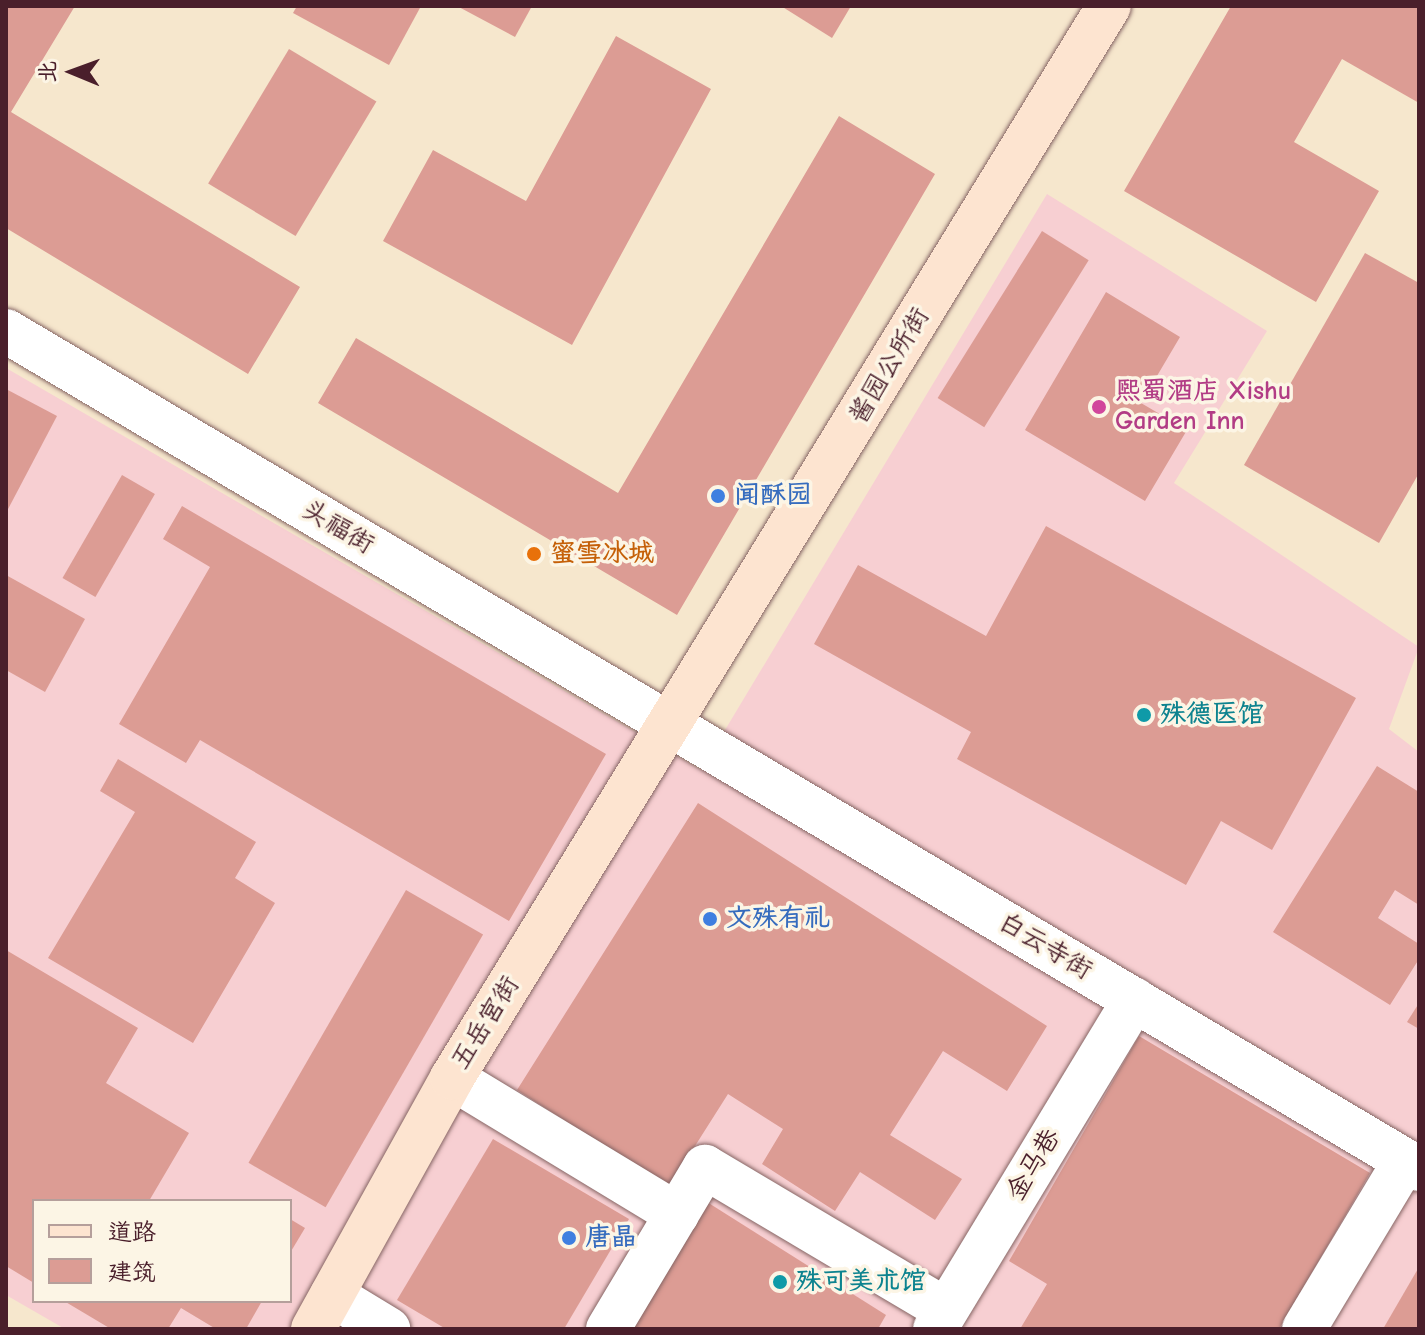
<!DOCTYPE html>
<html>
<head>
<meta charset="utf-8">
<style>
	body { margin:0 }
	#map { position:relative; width:1425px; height:1335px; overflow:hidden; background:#f6e7cd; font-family:"Comic Neue","LXGW WenKai TC",sans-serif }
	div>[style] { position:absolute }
	.built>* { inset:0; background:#f7cfd2 }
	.building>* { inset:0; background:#dc9c94; transform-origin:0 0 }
	.roads { filter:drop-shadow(0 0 2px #866564) drop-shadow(0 0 2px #866564) }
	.street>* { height:44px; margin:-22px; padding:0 22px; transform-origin:22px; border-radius:22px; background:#fff }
	.secondary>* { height:44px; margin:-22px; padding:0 22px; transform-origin:22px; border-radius:22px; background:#fde4d0 }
	.dots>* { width:22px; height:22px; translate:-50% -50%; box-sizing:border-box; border:4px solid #fcf5e5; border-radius:50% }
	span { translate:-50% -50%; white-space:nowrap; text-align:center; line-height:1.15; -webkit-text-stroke:7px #fcf5e5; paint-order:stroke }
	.street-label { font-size:26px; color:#4a1f2b }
	.hotel-label { font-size:26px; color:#b23c85; font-weight:700 }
	.left { translate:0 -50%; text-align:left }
	.shop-label { font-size:26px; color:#366cbe; font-weight:700 }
	.food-label { font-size:26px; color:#c56008; font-weight:700 }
	.culture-label { font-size:26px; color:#0d838f; font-weight:700 }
	.frame { position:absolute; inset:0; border:8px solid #4a1f2b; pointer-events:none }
	.legend { position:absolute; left:32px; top:1199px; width:260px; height:104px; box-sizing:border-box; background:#fcf5e5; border:2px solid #b59f9b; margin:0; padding:10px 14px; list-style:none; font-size:24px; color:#4a1f2b }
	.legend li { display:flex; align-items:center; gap:16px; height:40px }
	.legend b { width:40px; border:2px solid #b59f9b }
	.north { position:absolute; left:32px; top:32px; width:80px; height:80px; -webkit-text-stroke:6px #fcf5e5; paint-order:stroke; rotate:271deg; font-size:22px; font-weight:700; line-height:32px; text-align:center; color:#4a1f2b }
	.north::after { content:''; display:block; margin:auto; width:28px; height:36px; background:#4a1f2b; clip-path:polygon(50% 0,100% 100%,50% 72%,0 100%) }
</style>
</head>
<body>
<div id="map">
	<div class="built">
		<i style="clip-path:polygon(evenodd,1047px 194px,1267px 331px,1174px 483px,1419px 647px,1389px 729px,1419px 752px,1419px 1329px,65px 1329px,6px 1295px,6px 368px,701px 770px,1047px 194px,34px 1201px,290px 1201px,290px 1301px,34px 1301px,34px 1201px)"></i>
	</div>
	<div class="building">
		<i style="clip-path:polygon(6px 6px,75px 6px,11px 112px,300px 287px,248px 374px,6px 228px)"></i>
		<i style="clip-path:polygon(297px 6px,421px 6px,389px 65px,293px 13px)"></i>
		<i style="clip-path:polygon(457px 6px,532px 6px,515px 37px)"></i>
		<i style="clip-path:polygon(781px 6px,851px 6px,832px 38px)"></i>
		<i style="clip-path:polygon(1231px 6px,1419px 6px,1419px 103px,1342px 59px,1294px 142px,1379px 191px,1316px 302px,1124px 191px)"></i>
		<i style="clip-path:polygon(616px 36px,711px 89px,572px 345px,383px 241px,433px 150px,526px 201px)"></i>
		<i style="left:289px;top:49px;width:102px;height:157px;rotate:31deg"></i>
		<i style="clip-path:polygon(839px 116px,935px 174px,677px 615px,318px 403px,356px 338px,618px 493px)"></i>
		<i style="left:1042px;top:231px;width:55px;height:197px;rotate:32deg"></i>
		<i style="clip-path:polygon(1365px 253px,1419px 283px,1419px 473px,1379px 543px,1244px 465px)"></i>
		<i style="clip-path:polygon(1106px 292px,1180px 337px,1141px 403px,1187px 430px,1145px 501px,1025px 430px)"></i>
		<i style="clip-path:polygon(6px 389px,57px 416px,6px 513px)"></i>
		<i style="left:122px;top:475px;width:38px;height:119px;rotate:30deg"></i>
		<i style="clip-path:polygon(182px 506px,606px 754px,509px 921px,200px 740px,186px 763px,119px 724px,210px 567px,163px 539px)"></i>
		<i style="clip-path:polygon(1046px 526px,1356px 698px,1272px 850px,1221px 821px,1186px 885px,957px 759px,971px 732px,814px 644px,858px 565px,986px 636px)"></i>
		<i style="clip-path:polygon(6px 575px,85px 619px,45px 692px,6px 670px)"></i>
		<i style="clip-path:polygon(118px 759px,256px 842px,235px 878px,275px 903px,193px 1043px,48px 958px,135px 812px,100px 791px)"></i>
		<i style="clip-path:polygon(1377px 766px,1419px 792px,1419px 905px,1395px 890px,1378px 918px,1419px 944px,1419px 959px,1390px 1005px,1273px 932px)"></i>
		<i style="clip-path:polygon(698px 803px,1047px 1026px,1007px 1091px,943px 1051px,890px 1135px,962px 1179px,935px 1220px,860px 1172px,835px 1211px,762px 1164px,783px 1129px,728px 1094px,669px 1187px,517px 1090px)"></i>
		<i style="left:406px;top:890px;width:89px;height:315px;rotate:30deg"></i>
		<i style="clip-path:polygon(6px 950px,138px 1028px,106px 1083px,189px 1133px,149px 1201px,34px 1201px,34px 1283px,6px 1266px)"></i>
		<i style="clip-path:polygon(1419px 1003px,1419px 1029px,1407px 1022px)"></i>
		<i style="clip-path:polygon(1139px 1036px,1370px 1173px,1279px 1329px,1020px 1329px,1047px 1284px,1009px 1261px)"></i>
		<i style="clip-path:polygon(493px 1139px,629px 1219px,564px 1329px,446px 1329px,397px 1300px)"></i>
		<i style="clip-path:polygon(707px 1202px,886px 1315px,878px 1329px,628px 1329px)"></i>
		<i style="clip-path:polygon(290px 1219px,305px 1228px,290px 1253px)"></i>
		<i style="clip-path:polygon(1419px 1267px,1419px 1329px,1383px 1329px)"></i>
		<i style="clip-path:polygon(64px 1301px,262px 1301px,246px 1329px,216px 1329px,181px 1308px,168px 1329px,111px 1329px)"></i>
	</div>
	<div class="roads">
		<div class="street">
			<i style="left:6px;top:331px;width:1643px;rotate:30.67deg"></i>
			<i style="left:452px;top:1078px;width:263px;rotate:31.2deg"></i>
			<i style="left:332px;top:1295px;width:66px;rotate:31.3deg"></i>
			<i style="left:608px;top:1329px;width:189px;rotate:-59.1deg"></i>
			<i style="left:705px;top:1167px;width:280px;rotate:30.7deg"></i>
			<i style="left:935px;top:1329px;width:385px;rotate:-58.8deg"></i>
			<i style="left:1304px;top:1329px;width:196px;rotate:-59deg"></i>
		</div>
		<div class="secondary">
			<i style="left:313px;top:1329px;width:287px;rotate:-61deg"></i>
			<i style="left:452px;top:1078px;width:1257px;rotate:-58.5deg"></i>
		</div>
	</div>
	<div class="dots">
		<i style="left:1099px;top:407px;background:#d1479c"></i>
		<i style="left:718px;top:496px;background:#3f7fe0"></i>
		<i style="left:534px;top:554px;background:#e8710a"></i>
		<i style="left:1144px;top:715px;background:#0f9aa8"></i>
		<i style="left:710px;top:919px;background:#3f7fe0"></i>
		<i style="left:569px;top:1238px;background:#3f7fe0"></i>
		<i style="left:780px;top:1282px;background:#0f9aa8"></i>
	</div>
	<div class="street-label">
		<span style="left:890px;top:366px;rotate:-59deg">酱园公所街</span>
		<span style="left:338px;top:528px;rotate:31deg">头福街</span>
		<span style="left:1045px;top:947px;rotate:31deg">白云寺街</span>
		<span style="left:486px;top:1023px;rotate:-58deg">五岳宫街</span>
		<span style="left:1034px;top:1165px;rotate:-59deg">金马巷</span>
	</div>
	<div class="hotel-label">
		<span class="left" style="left:1115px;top:407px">熙蜀酒店 Xishu<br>Garden Inn</span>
	</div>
	<div class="shop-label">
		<span class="left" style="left:734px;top:496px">闻酥园</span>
		<span class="left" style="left:726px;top:919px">文殊有礼</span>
		<span class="left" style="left:585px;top:1238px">唐晶</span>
	</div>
	<div class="food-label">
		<span class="left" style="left:550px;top:554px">蜜雪冰城</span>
	</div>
	<div class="culture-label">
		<span class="left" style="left:1160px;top:715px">殊德医馆</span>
		<span class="left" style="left:796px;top:1282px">殊可美术馆</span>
	</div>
	<div class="frame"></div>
	<ul class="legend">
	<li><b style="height:10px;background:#fde4d0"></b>道路</li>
	<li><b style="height:22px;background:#dc9c94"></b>建筑</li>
	</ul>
	<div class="north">北</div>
</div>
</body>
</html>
